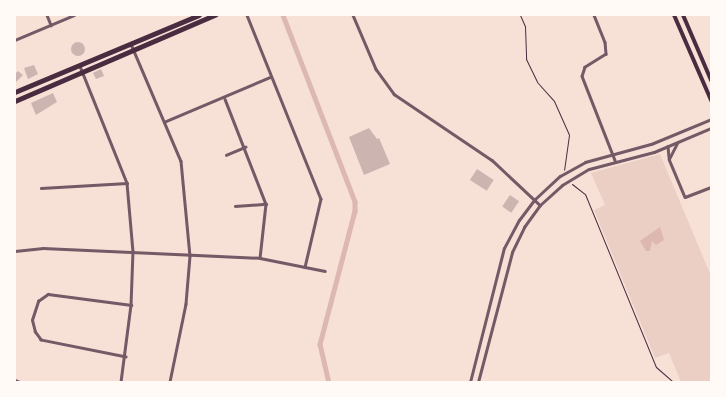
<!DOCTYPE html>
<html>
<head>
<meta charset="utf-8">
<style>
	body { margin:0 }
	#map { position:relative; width:726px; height:397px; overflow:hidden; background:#f7e1d7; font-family:Quicksand,sans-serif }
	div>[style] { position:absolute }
	.green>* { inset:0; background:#ebcfc5 }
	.water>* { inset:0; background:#dcb8b0 }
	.canal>* { height:4.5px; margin:-2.25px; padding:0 2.25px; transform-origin:2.25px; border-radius:2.25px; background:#dcb8b0 }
	.building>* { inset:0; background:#ccb4b1; transform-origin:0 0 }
	.round { border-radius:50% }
	.path>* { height:1px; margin:-0.5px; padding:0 0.5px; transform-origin:0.5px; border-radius:0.5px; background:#4a2c40 }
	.minor>* { height:2.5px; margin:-1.25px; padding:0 1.25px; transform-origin:1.25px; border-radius:1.25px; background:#755966 }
	.tertiary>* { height:3px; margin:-1.5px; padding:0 1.5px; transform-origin:1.5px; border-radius:1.5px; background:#755966 }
	.secondary>* { height:4px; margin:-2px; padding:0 2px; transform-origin:2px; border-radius:2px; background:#4a2c40 }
	.trunk>* { height:4.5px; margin:-2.25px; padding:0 2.25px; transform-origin:2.25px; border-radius:2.25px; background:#4a2c40 }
	span { translate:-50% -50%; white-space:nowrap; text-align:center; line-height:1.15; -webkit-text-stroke:4.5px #fffaf5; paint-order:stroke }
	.frame { position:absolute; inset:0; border:16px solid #fffaf5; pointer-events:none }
</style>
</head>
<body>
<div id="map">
	<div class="green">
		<i style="clip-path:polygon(660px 154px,711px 276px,711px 382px,681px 382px,669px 353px,655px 358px,594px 210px,605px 205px,591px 173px)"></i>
	</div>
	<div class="water">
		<i style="clip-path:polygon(660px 227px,664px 240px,656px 245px,652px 241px,650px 251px,646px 251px,640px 241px)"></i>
	</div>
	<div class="canal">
		<i style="left:283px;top:15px;width:200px;rotate:68.9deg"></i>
		<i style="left:355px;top:202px;width:9px;rotate:90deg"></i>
		<i style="left:355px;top:211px;width:138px;rotate:104.7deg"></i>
		<i style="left:320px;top:344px;width:39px;rotate:77deg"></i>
	</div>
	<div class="building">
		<i class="round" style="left:71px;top:42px;width:14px;height:14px"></i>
		<i style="clip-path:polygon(34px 65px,38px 74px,28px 79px,24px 68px)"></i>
		<i style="clip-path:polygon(101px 69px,104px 76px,96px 79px,93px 73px)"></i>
		<i style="clip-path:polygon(18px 71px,23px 75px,15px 83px,15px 74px)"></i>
		<i style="clip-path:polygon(53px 93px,57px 102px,36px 115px,31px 103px)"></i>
		<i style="clip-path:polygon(369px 128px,377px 139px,379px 138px,390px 164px,364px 175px,349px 137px)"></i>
		<i style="left:477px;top:169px;width:20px;height:13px;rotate:33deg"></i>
		<i style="left:510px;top:195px;width:11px;height:14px;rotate:34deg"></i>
	</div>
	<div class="path">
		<i style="left:520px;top:15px;width:12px;rotate:66deg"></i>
		<i style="left:525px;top:26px;width:33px;rotate:88deg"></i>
		<i style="left:526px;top:59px;width:25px;rotate:64deg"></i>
		<i style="left:537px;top:82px;width:25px;rotate:48deg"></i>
		<i style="left:554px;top:101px;width:37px;rotate:66deg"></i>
		<i style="left:569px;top:135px;width:35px;rotate:98deg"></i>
		<i style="left:572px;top:184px;width:16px;rotate:38deg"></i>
		<i style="left:585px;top:194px;width:187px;rotate:67.7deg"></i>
		<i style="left:656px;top:367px;width:23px;rotate:41deg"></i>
	</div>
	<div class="minor">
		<i style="left:47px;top:15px;width:11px;rotate:68deg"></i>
		<i style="left:247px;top:15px;width:198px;rotate:68.1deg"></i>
		<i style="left:321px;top:199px;width:70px;rotate:103.2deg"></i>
		<i style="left:353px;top:15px;width:59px;rotate:66.9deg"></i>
		<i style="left:376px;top:69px;width:31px;rotate:54deg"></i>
		<i style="left:394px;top:94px;width:118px;rotate:34deg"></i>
		<i style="left:492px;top:160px;width:66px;rotate:43.2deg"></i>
		<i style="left:594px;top:15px;width:29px;rotate:68deg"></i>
		<i style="left:605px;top:42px;width:12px;rotate:85deg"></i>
		<i style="left:606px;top:54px;width:25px;rotate:148deg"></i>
		<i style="left:585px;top:67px;width:9px;rotate:108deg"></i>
		<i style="left:582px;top:76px;width:90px;rotate:68.6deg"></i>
		<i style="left:15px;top:40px;width:64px;rotate:-23deg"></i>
		<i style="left:131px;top:44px;width:127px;rotate:66.9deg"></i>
		<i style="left:181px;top:161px;width:95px;rotate:84.6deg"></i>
		<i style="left:190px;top:256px;width:48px;rotate:94.8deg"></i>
		<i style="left:186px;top:304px;width:80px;rotate:101.6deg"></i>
		<i style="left:80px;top:66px;width:126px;rotate:68.1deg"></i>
		<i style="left:127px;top:183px;width:68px;rotate:85deg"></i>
		<i style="left:133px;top:251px;width:54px;rotate:92.1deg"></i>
		<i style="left:131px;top:305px;width:78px;rotate:97.4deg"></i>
		<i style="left:225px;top:99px;width:113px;rotate:68.7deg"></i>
		<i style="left:266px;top:204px;width:54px;rotate:96.3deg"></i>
		<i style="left:164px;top:122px;width:115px;rotate:-23deg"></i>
		<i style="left:668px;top:146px;width:11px;rotate:85deg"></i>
		<i style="left:226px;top:155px;width:21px;rotate:-23deg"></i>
		<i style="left:669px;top:159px;width:41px;rotate:67.2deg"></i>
		<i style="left:685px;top:197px;width:28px;rotate:-21deg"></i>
		<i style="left:669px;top:159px;width:18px;rotate:-63deg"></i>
		<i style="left:41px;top:188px;width:86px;rotate:-3.3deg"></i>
		<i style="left:235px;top:206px;width:31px;rotate:-4deg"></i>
		<i style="left:15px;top:251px;width:28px;rotate:-6deg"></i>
		<i style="left:43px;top:248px;width:217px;rotate:2.6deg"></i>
		<i style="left:260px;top:258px;width:66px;rotate:11.3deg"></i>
		<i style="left:126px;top:357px;width:87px;rotate:-168.7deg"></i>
		<i style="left:41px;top:340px;width:10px;rotate:-127deg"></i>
		<i style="left:35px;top:332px;width:12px;rotate:-104deg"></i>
		<i style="left:32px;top:320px;width:20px;rotate:-72deg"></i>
		<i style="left:38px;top:301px;width:12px;rotate:-35deg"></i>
		<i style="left:48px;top:294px;width:84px;rotate:7.5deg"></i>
		<i style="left:15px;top:380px;width:5px;rotate:22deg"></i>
	</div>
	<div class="tertiary">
		<i style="left:470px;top:382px;width:138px;rotate:-75.8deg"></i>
		<i style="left:504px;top:248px;width:32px;rotate:-62deg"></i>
		<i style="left:519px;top:220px;width:26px;rotate:-53deg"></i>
		<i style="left:535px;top:199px;width:34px;rotate:-43deg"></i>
		<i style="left:560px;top:176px;width:29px;rotate:-29deg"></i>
		<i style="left:585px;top:162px;width:68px;rotate:-15.3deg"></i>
		<i style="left:651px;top:144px;width:65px;rotate:-22.6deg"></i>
		<i style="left:478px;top:382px;width:134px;rotate:-75.3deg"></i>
		<i style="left:512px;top:252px;width:28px;rotate:-64deg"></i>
		<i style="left:524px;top:227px;width:27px;rotate:-54deg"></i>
		<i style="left:540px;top:205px;width:30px;rotate:-42deg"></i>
		<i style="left:562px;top:185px;width:31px;rotate:-31deg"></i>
		<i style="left:589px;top:169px;width:67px;rotate:-14.7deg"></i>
		<i style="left:654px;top:152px;width:62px;rotate:-22.8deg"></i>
	</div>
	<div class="secondary">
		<i style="left:674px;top:15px;width:93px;rotate:66.5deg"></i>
		<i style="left:683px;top:15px;width:71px;rotate:66.7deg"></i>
	</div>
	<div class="trunk">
		<i style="left:15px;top:92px;width:199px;rotate:-22.7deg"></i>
		<i style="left:15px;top:101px;width:218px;rotate:-23.3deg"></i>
	</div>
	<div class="frame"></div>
</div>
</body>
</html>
